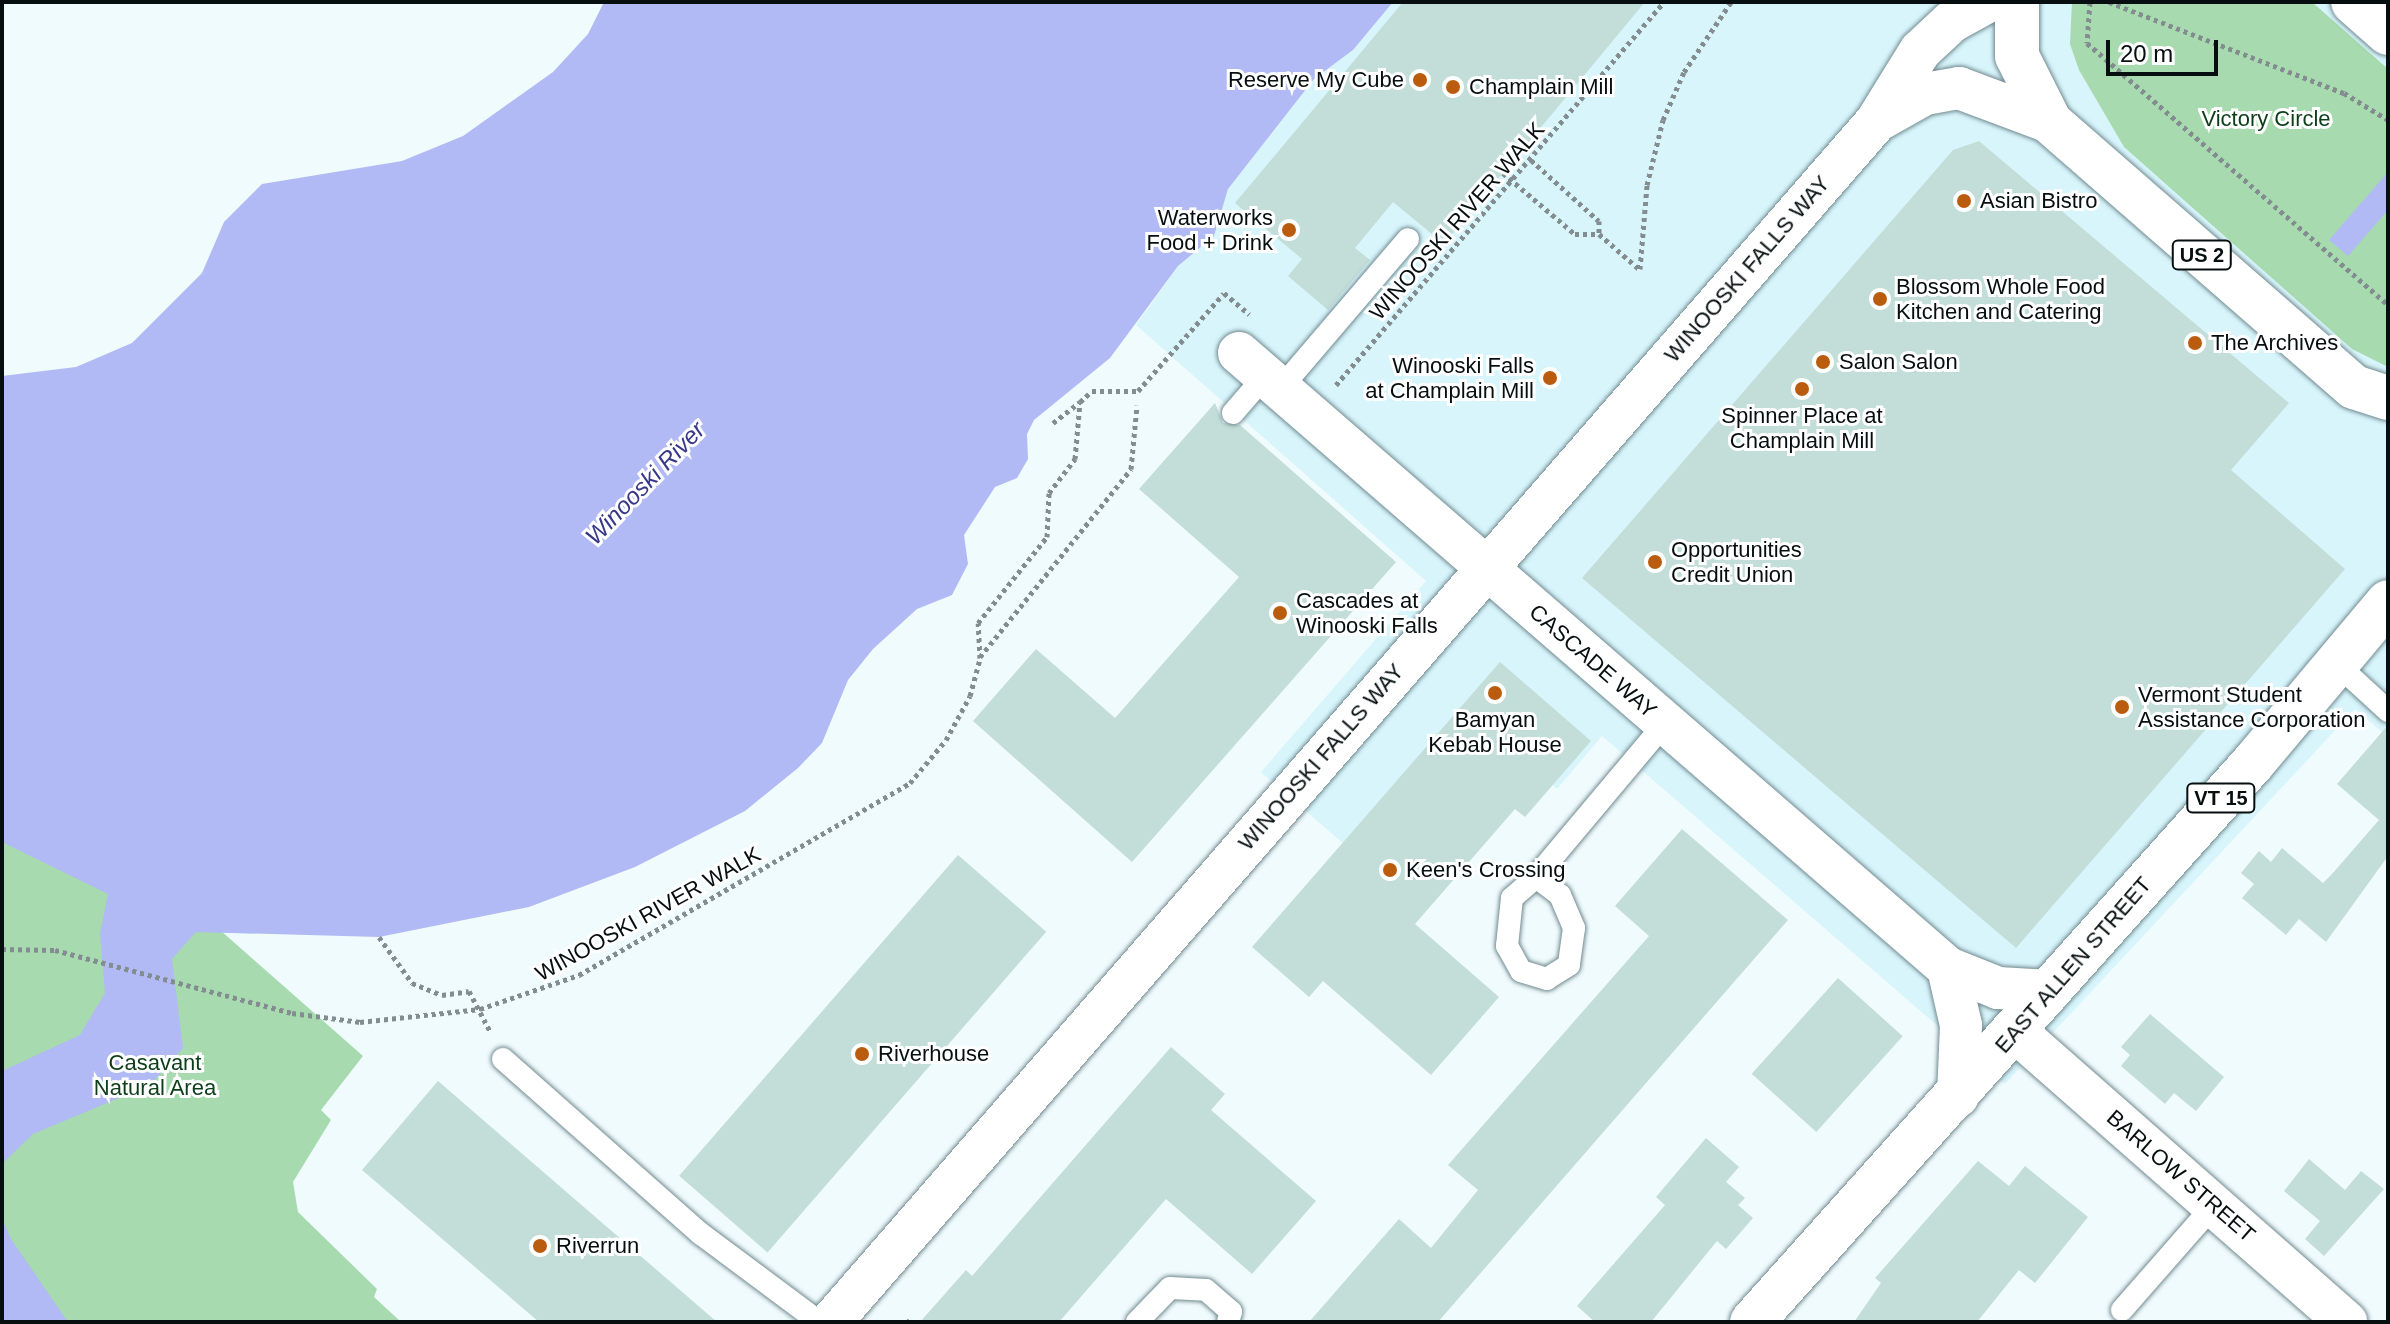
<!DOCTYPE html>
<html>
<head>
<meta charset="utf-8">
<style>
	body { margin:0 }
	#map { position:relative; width:2390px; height:1324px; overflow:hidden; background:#f0fbfd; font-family:Arial,sans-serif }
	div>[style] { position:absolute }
	.built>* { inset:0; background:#d8f5fc }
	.green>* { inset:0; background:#a7daae }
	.water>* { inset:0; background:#b1baf4 }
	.building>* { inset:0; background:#c3ded8; transform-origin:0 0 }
	.path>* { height:5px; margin-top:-2.5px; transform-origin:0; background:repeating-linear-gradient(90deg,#838d8f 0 4px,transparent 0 8px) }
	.roads { filter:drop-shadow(0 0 2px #718a90) drop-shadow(0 0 2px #718a90) }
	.service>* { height:22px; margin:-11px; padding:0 11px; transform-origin:11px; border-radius:11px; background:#fff }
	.minor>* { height:42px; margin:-21px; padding:0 21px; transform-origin:21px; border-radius:21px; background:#fff }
	.primary>* { height:44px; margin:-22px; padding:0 22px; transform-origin:22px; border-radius:22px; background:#fff }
	.path-bridge>* { height:5px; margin-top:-2.5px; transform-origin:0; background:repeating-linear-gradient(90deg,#838d8f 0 4px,transparent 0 8px) }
	.dots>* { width:22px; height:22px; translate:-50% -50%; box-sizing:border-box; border:4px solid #fff; border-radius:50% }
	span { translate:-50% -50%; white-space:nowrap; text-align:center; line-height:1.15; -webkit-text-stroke:6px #fff; paint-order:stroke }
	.shield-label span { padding:2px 6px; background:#fff; border:2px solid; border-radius:6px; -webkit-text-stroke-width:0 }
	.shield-label { font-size:20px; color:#060e10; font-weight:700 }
	.poi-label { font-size:22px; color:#060e10 }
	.right { translate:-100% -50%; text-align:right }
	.left { translate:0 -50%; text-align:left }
	.park-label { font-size:22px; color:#0d3e1a }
	.street-label { font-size:22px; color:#060e10 }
	.water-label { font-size:24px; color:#363789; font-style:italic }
	.frame { position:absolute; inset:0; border:4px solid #060e10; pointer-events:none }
	.scale { position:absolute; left:2106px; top:40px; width:112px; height:36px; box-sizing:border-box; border:4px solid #060e10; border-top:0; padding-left:10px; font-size:24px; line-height:28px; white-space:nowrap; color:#060e10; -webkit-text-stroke:6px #fff; paint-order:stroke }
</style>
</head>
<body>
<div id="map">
	<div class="built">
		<i style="clip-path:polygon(1393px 2px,2388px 2px,2388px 737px,2355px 709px,2005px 1084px,1602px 736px,1557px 789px,1505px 744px,1385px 880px,1261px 772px,1426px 581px,1136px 325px,1178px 266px,1214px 236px,1228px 189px,1314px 79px,1353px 50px)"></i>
	</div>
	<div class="green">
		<i style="clip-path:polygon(2072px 2px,2312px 2px,2388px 69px,2388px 367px,2352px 349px,2124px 147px,2079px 70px,2070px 44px)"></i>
		<i style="clip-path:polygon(2px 738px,363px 1056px,321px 1110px,331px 1120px,293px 1182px,298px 1212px,377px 1289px,374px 1297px,401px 1322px,2px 1322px)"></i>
	</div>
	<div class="water">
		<i style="clip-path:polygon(604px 2px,1393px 2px,1353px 50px,1314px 79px,1228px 189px,1214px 236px,1178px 266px,1110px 358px,1034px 420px,1027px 434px,1028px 459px,1017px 478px,995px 487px,964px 535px,968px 564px,952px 595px,917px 609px,873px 649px,848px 680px,822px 743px,798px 768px,745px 811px,635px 867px,529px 907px,379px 937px,196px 932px,172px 959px,183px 1048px,150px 1085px,33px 1134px,2px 1164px,2px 1071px,80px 1035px,105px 993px,100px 933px,108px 894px,2px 842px,2px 376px,76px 367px,132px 343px,202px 273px,224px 222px,262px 184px,402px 161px,463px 136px,553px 72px,588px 34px)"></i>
		<i style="clip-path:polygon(2388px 172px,2388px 210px,2348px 256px,2329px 240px)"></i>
		<i style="clip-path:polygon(2px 1218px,11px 1239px,68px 1322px,2px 1322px)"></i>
	</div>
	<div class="building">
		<i style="clip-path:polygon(1403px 2px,1645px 2px,1444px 244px,1393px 202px,1355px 248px,1370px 260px,1328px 310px,1288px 276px,1302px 259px,1235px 203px)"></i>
		<i style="clip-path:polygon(1979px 141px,2289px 403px,2231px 470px,2345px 569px,2016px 948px,1582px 578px,1953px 150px)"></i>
		<i style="clip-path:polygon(1215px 403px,1223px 423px,1240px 425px,1396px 562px,1132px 862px,973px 721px,1036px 649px,1115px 718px,1239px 577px,1139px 489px)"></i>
		<i style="clip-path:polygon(1500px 662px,1591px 741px,1525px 817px,1515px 809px,1415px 924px,1499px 997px,1431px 1075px,1323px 981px,1309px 997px,1252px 947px)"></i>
		<i style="clip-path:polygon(2388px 725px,2388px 856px,2326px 942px,2299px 919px,2286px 935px,2242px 898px,2254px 884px,2241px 873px,2259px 851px,2271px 862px,2282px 848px,2323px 883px,2332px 874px,2379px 820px,2337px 784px)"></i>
		<i style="clip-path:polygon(1682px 829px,1788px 920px,1438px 1322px,1309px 1322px,1399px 1219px,1431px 1248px,1478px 1190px,1448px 1165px,1649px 936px,1615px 906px)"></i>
		<i style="left:958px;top:855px;width:117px;height:425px;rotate:41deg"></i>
		<i style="left:1838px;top:978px;width:87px;height:129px;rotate:42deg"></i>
		<i style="clip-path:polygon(2150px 1014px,2224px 1077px,2196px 1111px,2174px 1093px,2165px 1104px,2121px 1066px,2130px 1055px,2121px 1047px)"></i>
		<i style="clip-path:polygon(1171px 1047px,1225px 1094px,1211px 1110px,1316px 1201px,1252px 1274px,1166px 1199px,1059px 1322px,920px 1322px,966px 1270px,972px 1276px)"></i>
		<i style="clip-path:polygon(438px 1081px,717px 1322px,539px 1322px,362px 1170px)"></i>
		<i style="clip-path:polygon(1706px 1138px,1739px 1167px,1726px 1182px,1745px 1198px,1738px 1205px,1753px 1218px,1726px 1249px,1717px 1241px,1651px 1322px,1595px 1322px,1577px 1306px,1665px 1205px,1656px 1197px)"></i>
		<i style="clip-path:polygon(2309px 1159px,2345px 1190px,2361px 1171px,2384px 1189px,2324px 1256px,2305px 1239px,2320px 1221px,2284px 1191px)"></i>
		<i style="clip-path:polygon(1978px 1161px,2009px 1186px,2025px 1166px,2088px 1217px,2035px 1283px,2019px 1270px,1977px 1322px,1854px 1322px,1881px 1283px,1875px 1278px)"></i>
	</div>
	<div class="path">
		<i style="left:2090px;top:2px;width:41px;rotate:94.2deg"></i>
		<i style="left:2087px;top:43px;width:399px;rotate:41deg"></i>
		<i style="left:2109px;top:2px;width:252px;rotate:21.2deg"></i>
		<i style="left:2344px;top:93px;width:52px;rotate:31.5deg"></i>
		<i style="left:1531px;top:160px;width:91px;rotate:41.9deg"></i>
		<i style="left:1599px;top:221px;width:13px;rotate:90deg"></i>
		<i style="left:1575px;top:234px;width:24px"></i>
		<i style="left:1599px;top:234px;width:53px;rotate:41.2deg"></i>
		<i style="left:1640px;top:269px;width:84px;rotate:-85.2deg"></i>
		<i style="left:1647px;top:185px;width:67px;rotate:-76.2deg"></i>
		<i style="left:1663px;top:120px;width:52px;rotate:-66.4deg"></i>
		<i style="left:1684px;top:72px;width:84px;rotate:-56.1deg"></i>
		<i style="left:1336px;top:385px;width:504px;rotate:-49.42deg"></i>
		<i style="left:1053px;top:423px;width:34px;rotate:-38deg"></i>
		<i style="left:980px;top:657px;width:241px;rotate:-51.2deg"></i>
		<i style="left:1131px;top:469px;width:64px;rotate:-84.6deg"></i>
		<i style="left:379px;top:937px;width:57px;rotate:54.3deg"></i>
		<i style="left:412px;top:983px;width:32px;rotate:22deg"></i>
		<i style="left:442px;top:995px;width:27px;rotate:-8deg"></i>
		<i style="left:469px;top:991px;width:47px;rotate:62.4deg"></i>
		<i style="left:2px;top:949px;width:53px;rotate:1.1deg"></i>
		<i style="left:55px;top:950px;width:245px;rotate:14.9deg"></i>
		<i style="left:292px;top:1013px;width:69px;rotate:7.5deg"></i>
		<i style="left:360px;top:1022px;width:121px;rotate:-6.2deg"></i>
		<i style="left:480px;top:1009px;width:105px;rotate:-19deg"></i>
		<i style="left:579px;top:975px;width:383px;rotate:-30.1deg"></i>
		<i style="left:910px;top:783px;width:56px;rotate:-50.1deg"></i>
		<i style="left:946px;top:740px;width:50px;rotate:-61.4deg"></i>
		<i style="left:970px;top:696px;width:39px;rotate:-75deg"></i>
		<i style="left:980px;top:658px;width:35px;rotate:-93deg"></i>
		<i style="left:978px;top:623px;width:110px;rotate:-51.3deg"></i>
		<i style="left:1047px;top:537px;width:44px;rotate:-87.4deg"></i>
		<i style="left:1049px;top:493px;width:43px;rotate:-52.6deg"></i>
		<i style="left:1075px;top:459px;width:57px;rotate:-85deg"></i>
		<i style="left:1080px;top:402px;width:16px;rotate:-43deg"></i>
		<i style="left:1092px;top:391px;width:46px"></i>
		<i style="left:1138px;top:391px;width:130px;rotate:-48.7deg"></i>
		<i style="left:1224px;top:293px;width:33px;rotate:40deg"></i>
		<i style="left:906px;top:1320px;width:3px;rotate:45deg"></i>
	</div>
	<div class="roads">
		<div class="service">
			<i style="left:1280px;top:389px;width:197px;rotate:-49.5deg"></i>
			<i style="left:1233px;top:413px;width:49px;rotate:-49.1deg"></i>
			<i style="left:2338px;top:665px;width:68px;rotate:42.6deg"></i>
			<i style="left:1536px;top:877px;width:30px;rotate:37deg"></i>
			<i style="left:1560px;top:895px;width:36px;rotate:67deg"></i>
			<i style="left:1574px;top:928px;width:37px;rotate:98deg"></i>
			<i style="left:1569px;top:965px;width:26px;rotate:148deg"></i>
			<i style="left:1547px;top:979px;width:27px;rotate:-163deg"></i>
			<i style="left:1521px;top:971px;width:29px;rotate:-119deg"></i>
			<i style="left:1507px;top:946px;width:48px;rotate:-84.1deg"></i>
			<i style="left:1512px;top:898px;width:32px;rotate:-41deg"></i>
			<i style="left:1536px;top:877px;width:201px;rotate:-50deg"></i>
			<i style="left:503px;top:1059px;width:264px;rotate:41.5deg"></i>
			<i style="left:701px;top:1234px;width:147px;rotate:36.7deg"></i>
			<i style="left:2122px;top:1310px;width:140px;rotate:-48.8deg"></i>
			<i style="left:1137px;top:1322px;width:47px;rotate:-45.9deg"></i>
			<i style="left:1170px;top:1288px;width:36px;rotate:3deg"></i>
			<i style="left:1206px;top:1290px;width:33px;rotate:41deg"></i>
			<i style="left:1231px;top:1312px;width:10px;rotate:107deg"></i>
		</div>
		<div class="minor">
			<i style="left:1877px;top:121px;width:55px;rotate:-29.4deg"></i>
			<i style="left:1925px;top:94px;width:35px;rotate:-10deg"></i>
			<i style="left:1959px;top:88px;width:97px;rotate:20.5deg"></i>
			<i style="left:1239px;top:353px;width:939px;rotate:40.94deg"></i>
			<i style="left:1948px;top:968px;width:54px;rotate:21.8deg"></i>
			<i style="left:1998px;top:988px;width:52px;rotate:3.3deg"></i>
			<i style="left:1948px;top:968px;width:58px;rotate:77.2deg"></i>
			<i style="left:1961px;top:1025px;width:71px;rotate:92.4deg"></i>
			<i style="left:2015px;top:1031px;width:441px;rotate:41.3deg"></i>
			<i style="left:831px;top:1322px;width:1591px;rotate:-48.95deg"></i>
			<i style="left:1876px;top:122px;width:84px;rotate:-58.2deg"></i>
			<i style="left:1920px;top:51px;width:42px;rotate:-43.1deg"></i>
			<i style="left:1951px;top:22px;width:41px;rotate:-29.1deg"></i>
		</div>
		<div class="primary">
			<i style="left:2017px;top:2px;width:54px;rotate:90deg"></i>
			<i style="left:2017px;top:56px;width:74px;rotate:63.4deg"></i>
			<i style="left:2050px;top:122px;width:403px;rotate:41.1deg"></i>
			<i style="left:2354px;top:387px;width:36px;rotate:18deg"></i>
			<i style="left:2353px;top:2px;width:47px;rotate:41.5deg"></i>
			<i style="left:1752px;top:1322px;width:751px;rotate:-48.13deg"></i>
			<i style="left:2253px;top:763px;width:210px;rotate:-50deg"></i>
		</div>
	</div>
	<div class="path-bridge">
		<i style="left:1503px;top:173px;width:94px;rotate:40.3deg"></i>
	</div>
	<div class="dots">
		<i style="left:1420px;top:80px;background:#ba5c0e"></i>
		<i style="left:1453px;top:87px;background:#ba5c0e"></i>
		<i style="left:1964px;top:201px;background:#ba5c0e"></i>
		<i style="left:1289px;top:230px;background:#ba5c0e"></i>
		<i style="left:1880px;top:299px;background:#ba5c0e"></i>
		<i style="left:2195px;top:343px;background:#ba5c0e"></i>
		<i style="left:1823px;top:362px;background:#ba5c0e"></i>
		<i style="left:1550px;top:378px;background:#ba5c0e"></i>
		<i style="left:1802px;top:389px;background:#ba5c0e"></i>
		<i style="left:1655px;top:562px;background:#ba5c0e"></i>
		<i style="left:1280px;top:613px;background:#ba5c0e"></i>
		<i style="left:1495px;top:693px;background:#ba5c0e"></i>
		<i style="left:2122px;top:707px;background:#ba5c0e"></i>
		<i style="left:1390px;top:870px;background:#ba5c0e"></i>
		<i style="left:862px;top:1054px;background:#ba5c0e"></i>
		<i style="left:540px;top:1246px;background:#ba5c0e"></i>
	</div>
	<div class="shield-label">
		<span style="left:2202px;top:255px">US 2</span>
		<span style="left:2221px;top:798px">VT 15</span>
	</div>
	<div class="poi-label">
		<span class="right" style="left:1404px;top:80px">Reserve My Cube</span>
		<span class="left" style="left:1469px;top:87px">Champlain Mill</span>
		<span class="left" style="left:1980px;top:201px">Asian Bistro</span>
		<span class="right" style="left:1273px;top:230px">Waterworks<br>Food + Drink</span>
		<span class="left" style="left:1896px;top:299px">Blossom Whole Food<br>Kitchen and Catering</span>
		<span class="left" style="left:2211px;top:343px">The Archives</span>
		<span class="left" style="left:1839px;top:362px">Salon Salon</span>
		<span class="right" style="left:1534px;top:378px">Winooski Falls<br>at Champlain Mill</span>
		<span style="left:1802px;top:428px">Spinner Place at<br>Champlain Mill</span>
		<span class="left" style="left:1671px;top:562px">Opportunities<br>Credit Union</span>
		<span class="left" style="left:1296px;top:613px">Cascades at<br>Winooski Falls</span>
		<span class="left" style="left:2138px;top:707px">Vermont Student<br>Assistance Corporation</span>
		<span style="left:1495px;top:732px">Bamyan<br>Kebab House</span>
		<span class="left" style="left:1406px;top:870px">Keen's Crossing</span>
		<span class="left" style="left:878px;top:1054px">Riverhouse</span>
		<span class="left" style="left:556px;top:1246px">Riverrun</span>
	</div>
	<div class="park-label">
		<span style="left:2266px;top:119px">Victory Circle</span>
		<span style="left:155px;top:1075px">Casavant<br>Natural Area</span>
	</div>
	<div class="street-label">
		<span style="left:1457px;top:221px;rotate:-49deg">WINOOSKI RIVER WALK</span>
		<span style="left:1747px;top:269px;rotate:-49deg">WINOOSKI FALLS WAY</span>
		<span style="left:1593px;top:661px;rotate:41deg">CASCADE WAY</span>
		<span style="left:1321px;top:757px;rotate:-49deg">WINOOSKI FALLS WAY</span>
		<span style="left:648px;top:914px;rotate:-29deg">WINOOSKI RIVER WALK</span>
		<span style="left:2073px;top:965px;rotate:-49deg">EAST ALLEN STREET</span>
		<span style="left:2181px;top:1176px;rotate:41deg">BARLOW STREET</span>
	</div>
	<div class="water-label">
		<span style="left:645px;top:483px;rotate:-46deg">Winooski River</span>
	</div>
	<div class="frame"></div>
	<div class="scale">20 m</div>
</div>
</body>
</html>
